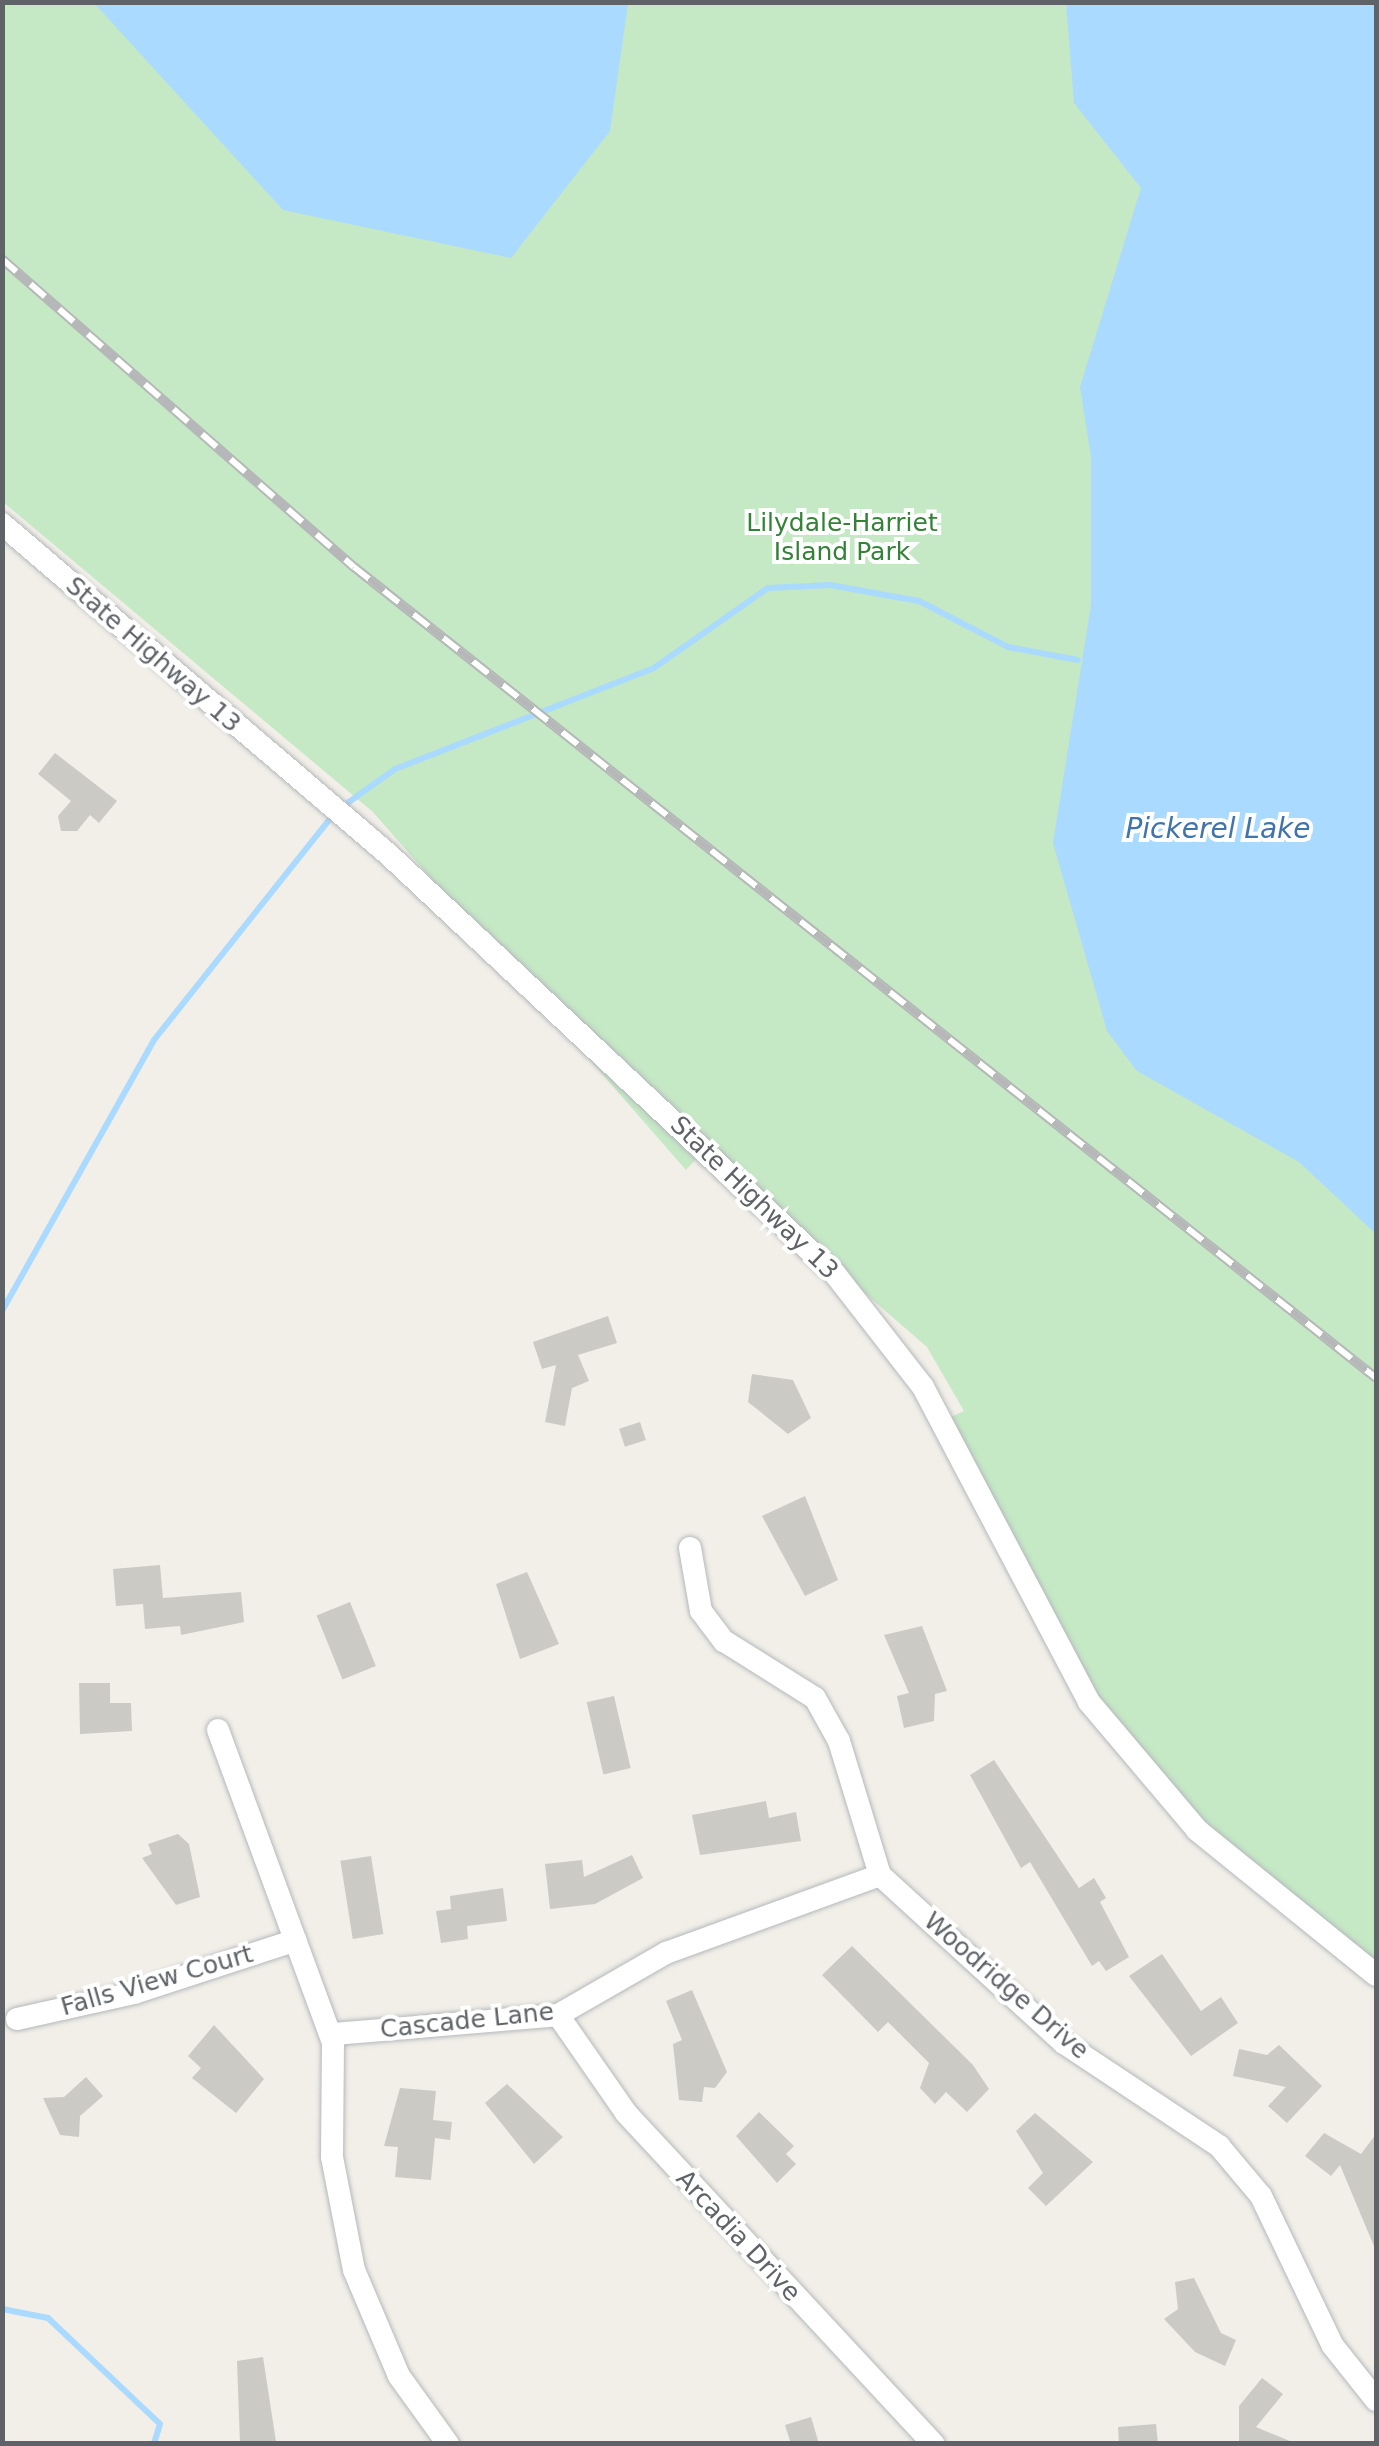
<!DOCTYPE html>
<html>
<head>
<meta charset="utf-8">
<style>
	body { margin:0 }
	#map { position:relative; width:1379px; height:2446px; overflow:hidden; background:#f1efe8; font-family:"DejaVu Sans",sans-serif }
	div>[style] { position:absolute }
	.green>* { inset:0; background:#c5e8c5 }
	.water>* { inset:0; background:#aadaff }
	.stream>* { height:6px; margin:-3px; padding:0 3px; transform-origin:3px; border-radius:3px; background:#aadaff }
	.building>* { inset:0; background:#cccac5; transform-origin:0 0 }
	.roads { filter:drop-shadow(0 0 2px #b5b8bc) drop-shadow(0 0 2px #b5b8bc) }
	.minor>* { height:22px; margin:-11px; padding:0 11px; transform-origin:11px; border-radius:11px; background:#fff }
	.rail>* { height:10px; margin-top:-5px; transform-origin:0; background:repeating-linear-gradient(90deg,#fff 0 19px,#b6b7b8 0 38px); box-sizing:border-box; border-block:2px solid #b6b7b8 }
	span { translate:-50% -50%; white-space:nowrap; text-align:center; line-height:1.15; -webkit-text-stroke:8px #fff; paint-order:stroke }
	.park-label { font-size:25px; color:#348238 }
	.street-label { font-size:25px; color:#5f6368 }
	.water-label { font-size:28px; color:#4174aa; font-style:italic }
	.frame { position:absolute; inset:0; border:5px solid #5f6368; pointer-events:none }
</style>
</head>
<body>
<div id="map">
	<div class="green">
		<i style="clip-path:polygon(2px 3px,1376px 3px,1376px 1972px,1180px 1814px,1045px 1633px,933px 1425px,964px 1411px,927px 1347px,702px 1152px,686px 1170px,373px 812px,3px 502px)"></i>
	</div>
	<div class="water">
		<i style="clip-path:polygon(94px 3px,628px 3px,610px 131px,511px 258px,283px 210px)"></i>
		<i style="clip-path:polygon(1066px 3px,1376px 3px,1376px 1234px,1299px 1162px,1137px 1071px,1107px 1031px,1053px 843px,1091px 605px,1091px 457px,1080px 387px,1141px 188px,1074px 103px)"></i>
	</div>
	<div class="stream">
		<i style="left:342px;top:807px;width:65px;rotate:-35.6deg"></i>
		<i style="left:395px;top:769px;width:278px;rotate:-21.3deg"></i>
		<i style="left:654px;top:668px;width:139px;rotate:-35.1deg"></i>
		<i style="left:768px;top:588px;width:62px;rotate:-2.8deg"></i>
		<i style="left:830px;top:585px;width:90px;rotate:10.2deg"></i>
		<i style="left:919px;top:601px;width:100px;rotate:27.3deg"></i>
		<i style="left:1008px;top:647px;width:71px;rotate:10.5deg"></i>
		<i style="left:2px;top:1311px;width:311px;rotate:-60.7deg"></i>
		<i style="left:154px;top:1040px;width:288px;rotate:-51.5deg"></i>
		<i style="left:2px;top:2309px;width:47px;rotate:11.1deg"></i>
		<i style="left:48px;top:2318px;width:154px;rotate:43.4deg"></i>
		<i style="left:160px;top:2424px;width:21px;rotate:107deg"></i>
	</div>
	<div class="building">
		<i style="clip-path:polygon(55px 753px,117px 801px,99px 823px,90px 815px,77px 831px,61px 831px,58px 816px,71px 801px,38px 774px)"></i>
		<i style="clip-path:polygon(608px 1316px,617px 1343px,578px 1355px,589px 1381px,572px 1388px,565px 1426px,545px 1422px,556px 1365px,542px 1369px,533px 1342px)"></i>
		<i style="clip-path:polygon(752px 1374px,793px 1380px,811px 1418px,788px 1434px,748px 1402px)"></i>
		<i style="left:640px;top:1422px;width:19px;height:22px;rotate:72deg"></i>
		<i style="clip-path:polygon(805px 1496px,838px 1580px,805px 1596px,762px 1516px)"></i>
		<i style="clip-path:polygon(160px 1565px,163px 1598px,241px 1592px,244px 1622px,181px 1635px,180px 1626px,145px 1629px,143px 1604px,116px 1606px,113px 1569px)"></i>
		<i style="clip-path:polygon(527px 1572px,559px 1644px,520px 1659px,496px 1584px)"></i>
		<i style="left:350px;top:1602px;width:69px;height:36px;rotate:68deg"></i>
		<i style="clip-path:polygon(922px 1626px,947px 1691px,935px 1694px,934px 1721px,904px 1728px,897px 1696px,909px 1693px,884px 1635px)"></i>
		<i style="clip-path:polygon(79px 1683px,110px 1683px,110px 1703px,131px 1703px,132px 1731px,80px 1734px)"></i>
		<i style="left:614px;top:1696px;width:74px;height:28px;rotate:77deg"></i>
		<i style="clip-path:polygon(994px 1760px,1079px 1888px,1094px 1878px,1106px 1898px,1100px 1902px,1129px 1957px,1106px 1971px,1099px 1961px,1092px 1966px,1030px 1862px,1021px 1868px,970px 1775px)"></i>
		<i style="clip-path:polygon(766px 1801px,769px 1818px,796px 1812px,801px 1841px,700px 1855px,692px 1815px)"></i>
		<i style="clip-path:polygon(178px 1834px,189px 1844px,200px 1897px,176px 1905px,142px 1858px,152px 1854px,148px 1844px)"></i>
		<i style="clip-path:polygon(632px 1855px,643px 1878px,595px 1904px,550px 1909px,545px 1864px,582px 1860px,584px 1877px)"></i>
		<i style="left:371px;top:1856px;width:79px;height:31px;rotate:81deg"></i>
		<i style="clip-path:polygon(503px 1888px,507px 1921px,467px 1926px,468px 1939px,441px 1943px,436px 1911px,451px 1909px,450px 1896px)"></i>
		<i style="clip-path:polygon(852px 1946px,973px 2065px,989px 2089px,967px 2112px,946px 2092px,935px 2104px,920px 2088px,929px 2063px,888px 2022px,878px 2032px,822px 1975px)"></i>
		<i style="clip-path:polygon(1162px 1954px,1201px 2011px,1221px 1997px,1238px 2023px,1191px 2056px,1129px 1976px)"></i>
		<i style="clip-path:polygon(692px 1990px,727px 2072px,715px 2088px,704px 2087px,702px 2102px,679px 2100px,673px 2044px,682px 2040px,666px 2001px)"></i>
		<i style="clip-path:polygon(214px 2025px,264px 2079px,236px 2113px,192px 2078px,201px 2068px,188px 2056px)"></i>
		<i style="clip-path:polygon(1279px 2045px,1322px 2086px,1287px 2123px,1268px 2106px,1286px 2087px,1233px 2076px,1239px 2049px,1267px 2055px)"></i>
		<i style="clip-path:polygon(86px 2077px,103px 2096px,80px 2116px,79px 2137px,60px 2135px,43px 2098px,64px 2097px)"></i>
		<i style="clip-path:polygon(507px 2084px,563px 2137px,534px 2164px,485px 2103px)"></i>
		<i style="clip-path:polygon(400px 2088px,436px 2091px,433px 2120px,452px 2122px,450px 2140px,435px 2138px,431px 2180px,395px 2177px,398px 2147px,384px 2146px)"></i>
		<i style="clip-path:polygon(759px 2112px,794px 2146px,786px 2154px,796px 2164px,777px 2183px,736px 2136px)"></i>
		<i style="clip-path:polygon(1035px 2113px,1093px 2162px,1046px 2206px,1028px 2188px,1043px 2173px,1016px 2131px)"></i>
		<i style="clip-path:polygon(1324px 2133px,1361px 2154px,1376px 2134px,1376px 2251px,1340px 2165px,1331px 2176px,1305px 2156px)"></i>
		<i style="clip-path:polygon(1194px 2278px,1221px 2333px,1236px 2340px,1225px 2366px,1195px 2352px,1164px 2319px,1178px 2309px,1175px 2282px)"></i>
		<i style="clip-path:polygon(263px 2357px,276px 2442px,240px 2444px,237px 2361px)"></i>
		<i style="clip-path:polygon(1262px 2378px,1283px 2394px,1256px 2427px,1297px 2444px,1239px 2444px,1239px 2406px)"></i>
		<i style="clip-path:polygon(811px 2417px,819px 2444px,791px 2444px,785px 2425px)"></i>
		<i style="clip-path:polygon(1156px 2424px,1158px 2444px,1119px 2444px,1118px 2427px)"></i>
	</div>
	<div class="roads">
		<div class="minor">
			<i style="left:2px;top:524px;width:508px;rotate:40.53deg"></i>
			<i style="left:388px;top:854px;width:613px;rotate:43.22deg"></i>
			<i style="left:835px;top:1274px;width:143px;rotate:52.1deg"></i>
			<i style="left:923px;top:1387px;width:356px;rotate:62.2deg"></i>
			<i style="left:1089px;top:1702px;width:167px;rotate:49.8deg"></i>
			<i style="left:1197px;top:1830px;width:230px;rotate:39deg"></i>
			<i style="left:690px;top:1548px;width:64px;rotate:80.1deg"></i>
			<i style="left:701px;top:1611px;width:38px;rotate:53deg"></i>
			<i style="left:724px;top:1641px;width:107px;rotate:32.1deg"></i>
			<i style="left:815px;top:1698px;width:49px;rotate:60.8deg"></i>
			<i style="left:839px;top:1741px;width:140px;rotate:73deg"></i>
			<i style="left:880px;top:1875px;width:249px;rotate:42.4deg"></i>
			<i style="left:1064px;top:2043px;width:186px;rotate:33.6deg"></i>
			<i style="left:1219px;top:2146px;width:65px;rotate:50deg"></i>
			<i style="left:1261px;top:2196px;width:166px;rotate:64.4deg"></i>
			<i style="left:1333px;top:2346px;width:69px;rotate:51.5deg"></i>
			<i style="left:218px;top:1730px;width:333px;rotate:69.8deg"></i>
			<i style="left:333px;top:2042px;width:115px;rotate:90.5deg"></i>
			<i style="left:332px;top:2157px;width:115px;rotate:79deg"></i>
			<i style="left:354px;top:2270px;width:115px;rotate:67deg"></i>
			<i style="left:399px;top:2376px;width:84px;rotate:54.2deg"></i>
			<i style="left:558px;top:2015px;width:119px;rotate:55.2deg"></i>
			<i style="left:626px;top:2113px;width:452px;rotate:47.1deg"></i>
			<i style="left:17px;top:2019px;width:120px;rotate:-12.5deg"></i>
			<i style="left:134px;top:1993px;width:170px;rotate:-18.1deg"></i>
			<i style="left:333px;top:2042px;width:8px;rotate:-90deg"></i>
			<i style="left:333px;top:2034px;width:226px;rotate:-4.8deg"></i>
			<i style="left:558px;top:2015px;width:125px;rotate:-29.9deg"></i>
			<i style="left:666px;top:1953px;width:228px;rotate:-20deg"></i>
		</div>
	</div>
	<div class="rail">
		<i style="left:2px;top:259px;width:468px;rotate:41.2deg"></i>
		<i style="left:354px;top:567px;width:1305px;rotate:38.43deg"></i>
	</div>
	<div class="park-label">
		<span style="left:842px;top:538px">Lilydale-Harriet<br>Island Park</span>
	</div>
	<div class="street-label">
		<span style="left:153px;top:655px;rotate:41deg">State Highway 13</span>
		<span style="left:754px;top:1198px;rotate:44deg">State Highway 13</span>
		<span style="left:157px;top:1981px;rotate:-16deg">Falls View Court</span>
		<span style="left:1006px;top:1986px;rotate:41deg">Woodridge Drive</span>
		<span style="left:467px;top:2021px;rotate:-6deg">Cascade Lane</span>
		<span style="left:738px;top:2236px;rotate:47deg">Arcadia Drive</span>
	</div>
	<div class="water-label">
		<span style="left:1218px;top:829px">Pickerel Lake</span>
	</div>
	<div class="frame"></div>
</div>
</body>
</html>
